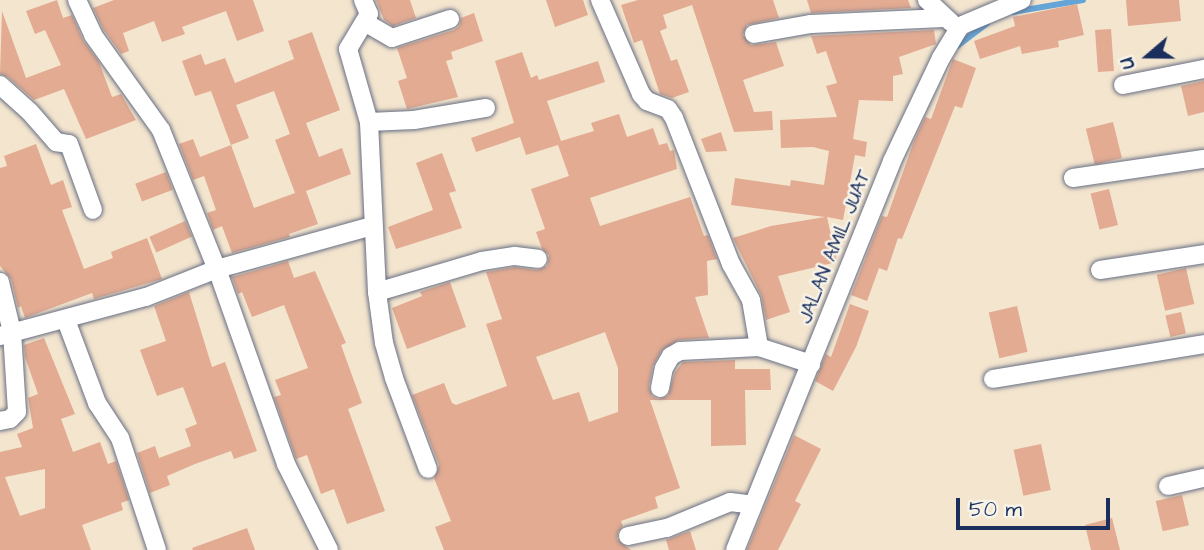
<!DOCTYPE html>
<html>
<head>
<meta charset="utf-8">
<style>
	body { margin:0 }
	#map { position:relative; width:1204px; height:550px; overflow:hidden; background:#f4e5ce; font-family:"Architects Daughter",sans-serif }
	div>[style] { position:absolute }
	.stream>* { height:6px; margin:-3px; padding:0 3px; transform-origin:3px; border-radius:3px; background:#64a4d7 }
	.building>* { inset:0; background:#e2ab92; transform-origin:0 0 }
	.roads { filter:drop-shadow(0 0 2px #676f85) drop-shadow(0 0 2px #676f85) }
	.street>* { height:18px; margin:-9px; padding:0 9px; transform-origin:9px; border-radius:9px; background:#fff }
	span { translate:-50% -50%; white-space:nowrap; text-align:center; line-height:1.15; -webkit-text-stroke:5px #f7f3e8; paint-order:stroke }
	.street-label { font-size:19px; color:#1b2f5e }
	.north { position:absolute; left:1113px; top:21px; width:70px; height:70px; -webkit-text-stroke:5px #f7f3e8; paint-order:stroke; rotate:250deg; font-size:19px; font-weight:700; line-height:28px; text-align:center; color:#1b2f5e }
	.north::after { content:''; display:block; margin:auto; width:24px; height:32px; background:#1b2f5e; clip-path:polygon(50% 0,100% 100%,50% 72%,0 100%) }
	.scale { position:absolute; left:956px; top:498px; width:154px; height:32px; box-sizing:border-box; border:4px solid #1b2f5e; border-top:0; padding-left:9px; font-size:21px; line-height:24px; white-space:nowrap; color:#1b2f5e; -webkit-text-stroke:5px #f7f3e8; paint-order:stroke }
</style>
</head>
<body>
<div id="map">
	<div class="stream">
		<i style="left:1013px;top:12px;width:71px;rotate:-9.7deg"></i>
		<i style="left:957px;top:46px;width:38px;rotate:-37deg"></i>
	</div>
	<div class="building">
		<i style="clip-path:polygon(57px 0,63px 18px,72px 15px,83px 40px,99px 62px,112px 97px,121px 94px,136px 120px,86px 139px,64px 89px,34px 100px,8px 77px,0 74px,2px 11px,26px 78px,61px 65px,45px 30px,35px 34px,26px 11px)"></i>
		<i style="clip-path:polygon(114px 0,253px 0,264px 31px,237px 41px,226px 11px,182px 27px,185px 34px,162px 42px,154px 21px,123px 33px,129px 51px,121px 54px,103px 29px,93px 8px)"></i>
		<i style="clip-path:polygon(376px 0,410px 0,416px 18px,393px 26px,384px 20px)"></i>
		<i style="clip-path:polygon(546px 0,583px 0,588px 15px,555px 27px)"></i>
		<i style="clip-path:polygon(638px 0,773px 0,779px 18px,747px 25px,743px 35px,751px 45px,776px 42px,784px 66px,743px 80px,754px 112px,772px 111px,773px 130px,734px 132px,692px 5px,663px 15px,667px 28px,660px 31px,671px 61px,677px 59px,689px 92px,672px 98px,660px 94px,642px 40px,634px 43px,621px 5px)"></i>
		<i style="clip-path:polygon(807px 0,908px 0,911px 8px,811px 13px)"></i>
		<i style="clip-path:polygon(1126px 0,1179px 0,1181px 21px,1128px 26px)"></i>
		<i style="clip-path:polygon(1077px 4px,1084px 35px,1058px 41px,1059px 47px,1022px 54px,1020px 46px,980px 59px,974px 41px,1015px 26px,1013px 17px)"></i>
		<i style="clip-path:polygon(474px 13px,483px 41px,451px 52px,453px 59px,446px 61px,458px 97px,407px 109px,398px 81px,407px 78px,397px 48px,454px 30px,459px 26px,461px 18px)"></i>
		<i style="left:1111px;top:29px;width:42px;height:16px;rotate:86deg"></i>
		<i style="clip-path:polygon(934px 30px,936px 44px,899px 57px,903px 74px,893px 76px,893px 101px,859px 100px,853px 139px,867px 142px,865px 157px,855px 155px,843px 220px,827px 217px,837px 262px,778px 276px,790px 312px,766px 320px,761px 295px,733px 238px,771px 226px,825px 217px,731px 205px,735px 178px,790px 186px,791px 180px,824px 185px,829px 151px,813px 147px,781px 148px,780px 120px,837px 117px,826px 86px,837px 83px,826px 51px,817px 54px,811px 36px)"></i>
		<i style="clip-path:polygon(312px 32px,340px 110px,306px 123px,319px 157px,342px 148px,351px 174px,306px 191px,318px 224px,289px 234px,290px 237px,232px 253px,222px 226px,213px 230px,207px 213px,216px 210px,204px 176px,193px 180px,179px 144px,193px 139px,200px 157px,231px 145px,254px 208px,295px 193px,275px 140px,290px 134px,274px 91px,236px 105px,249px 138px,231px 145px,211px 91px,195px 96px,182px 61px,201px 54px,205px 65px,225px 58px,235px 83px,294px 59px,288px 41px)"></i>
		<i style="clip-path:polygon(evenodd,522px 52px,531px 78px,537px 75px,539px 80px,598px 61px,605px 82px,547px 101px,561px 141px,594px 131px,591px 123px,619px 114px,627px 137px,653px 128px,659px 145px,667px 143px,670px 151px,674px 150px,677px 169px,590px 198px,600px 226px,690px 197px,704px 236px,708px 235px,717px 259px,707px 261px,708px 295px,695px 297px,709px 338px,679px 340px,662px 350px,653px 366px,649px 386px,652px 396px,658px 399px,668px 396px,675px 372px,683px 362px,735px 360px,735px 369px,770px 369px,771px 390px,745px 390px,746px 445px,711px 446px,711px 400px,650px 400px,680px 488px,655px 497px,658px 508px,621px 521px,623px 526px,618px 532px,617px 539px,631px 550px,444px 550px,435px 527px,451px 521px,434px 478px,439px 465px,412px 395px,444px 383px,452px 403px,456px 405px,507px 386px,486px 324px,502px 319px,486px 272px,515px 267px,537px 270px,547px 266px,549px 255px,542px 249px,536px 232px,545px 229px,531px 189px,569px 176px,558px 145px,526px 155px,520px 137px,476px 152px,471px 138px,514px 123px,495px 61px,522px 52px,605px 332px,618px 368px,618px 412px,589px 422px,579px 392px,553px 400px,536px 357px,605px 332px)"></i>
		<i style="clip-path:polygon(953px 59px,976px 68px,962px 108px,955px 106px,902px 239px,898px 238px,887px 271px,879px 268px,867px 301px,851px 295px,882px 216px,887px 217px,914px 141px,925px 117px,931px 119px)"></i>
		<i style="clip-path:polygon(1204px 81px,1204px 112px,1188px 116px,1181px 86px)"></i>
		<i style="left:1113px;top:122px;width:37px;height:28px;rotate:76deg"></i>
		<i style="clip-path:polygon(721px 132px,727px 151px,706px 152px,701px 139px)"></i>
		<i style="clip-path:polygon(36px 144px,51px 185px,63px 180px,72px 207px,62px 210px,84px 269px,113px 258px,111px 252px,147px 238px,162px 279px,94px 299px,92px 293px,25px 318px,21px 306px,18px 308px,11px 279px,0 266px,0 168px,7px 166px,4px 156px)"></i>
		<i style="clip-path:polygon(442px 153px,456px 191px,449px 193px,462px 228px,396px 249px,388px 227px,433px 210px,416px 163px)"></i>
		<i style="left:166px;top:172px;width:19px;height:33px;rotate:69deg"></i>
		<i style="left:1109px;top:189px;width:37px;height:19px;rotate:76deg"></i>
		<i style="left:185px;top:221px;width:17px;height:39px;rotate:66deg"></i>
		<i style="clip-path:polygon(288px 261px,294px 278px,315px 271px,346px 343px,341px 345px,362px 403px,348px 409px,385px 511px,347px 524px,334px 489px,321px 494px,307px 455px,296px 459px,274px 397px,281px 395px,275px 380px,308px 368px,284px 305px,252px 317px,242px 292px,238px 294px,232px 277px)"></i>
		<i style="left:1186px;top:268px;width:37px;height:30px;rotate:77deg"></i>
		<i style="clip-path:polygon(450px 282px,466px 327px,407px 349px,392px 308px,422px 296px,420px 292px)"></i>
		<i style="clip-path:polygon(189px 292px,212px 367px,225px 362px,257px 451px,234px 459px,231px 451px,195px 464px,167px 476px,170px 485px,150px 493px,137px 453px,155px 446px,159px 458px,191px 446px,185px 429px,197px 424px,183px 387px,157px 396px,140px 350px,166px 341px,154px 306px)"></i>
		<i style="clip-path:polygon(850px 304px,869px 311px,856px 347px,833px 391px,815px 381px,826px 354px,831px 357px)"></i>
		<i style="left:1017px;top:306px;width:47px;height:29px;rotate:77deg"></i>
		<i style="left:1181px;top:312px;width:22px;height:16px;rotate:77deg"></i>
		<i style="clip-path:polygon(evenodd,44px 338px,75px 414px,61px 419px,73px 452px,100px 442px,108px 464px,116px 461px,129px 500px,121px 503px,123px 510px,82px 525px,91px 550px,0 550px,0 452px,22px 447px,17px 434px,33px 428px,28px 398px,38px 394px,25px 357px,24px 345px,44px 338px,45px 469px,45px 508px,20px 516px,5px 477px,45px 469px)"></i>
		<i style="clip-path:polygon(794px 435px,821px 449px,795px 501px,801px 504px,778px 550px,747px 550px)"></i>
		<i style="left:1041px;top:444px;width:47px;height:28px;rotate:78deg"></i>
		<i style="left:1182px;top:495px;width:31px;height:27px;rotate:77deg"></i>
		<i style="clip-path:polygon(1112px 518px,1120px 550px,1091px 550px,1085px 525px)"></i>
		<i style="clip-path:polygon(247px 528px,255px 550px,193px 550px,192px 548px)"></i>
		<i style="clip-path:polygon(690px 531px,696px 550px,669px 550px,666px 540px)"></i>
	</div>
	<div class="roads">
		<div class="street">
			<i style="left:77px;top:0;width:38px;rotate:65deg"></i>
			<i style="left:93px;top:35px;width:117px;rotate:54.4deg"></i>
			<i style="left:161px;top:130px;width:150px;rotate:68.1deg"></i>
			<i style="left:217px;top:269px;width:207px;rotate:70.5deg"></i>
			<i style="left:286px;top:464px;width:96px;rotate:63.4deg"></i>
			<i style="left:363px;top:0;width:15px;rotate:67deg"></i>
			<i style="left:369px;top:14px;width:41px;rotate:121deg"></i>
			<i style="left:348px;top:49px;width:76px;rotate:74deg"></i>
			<i style="left:369px;top:122px;width:170px;rotate:87.3deg"></i>
			<i style="left:377px;top:292px;width:51px;rotate:82.2deg"></i>
			<i style="left:384px;top:343px;width:36px;rotate:74deg"></i>
			<i style="left:394px;top:378px;width:97px;rotate:69.5deg"></i>
			<i style="left:600px;top:0;width:103px;rotate:66.4deg"></i>
			<i style="left:641px;top:94px;width:9px;rotate:49deg"></i>
			<i style="left:647px;top:101px;width:22px;rotate:21deg"></i>
			<i style="left:668px;top:109px;width:11px;rotate:56deg"></i>
			<i style="left:674px;top:118px;width:157px;rotate:68.7deg"></i>
			<i style="left:731px;top:264px;width:41px;rotate:60.9deg"></i>
			<i style="left:751px;top:300px;width:48px;rotate:80.3deg"></i>
			<i style="left:759px;top:347px;width:55px;rotate:18.1deg"></i>
			<i style="left:927px;top:0;width:33px;rotate:43deg"></i>
			<i style="left:366px;top:23px;width:30px;rotate:30deg"></i>
			<i style="left:392px;top:38px;width:61px;rotate:-18.1deg"></i>
			<i style="left:754px;top:34px;width:58px;rotate:-10deg"></i>
			<i style="left:811px;top:24px;width:132px;rotate:-2.6deg"></i>
			<i style="left:0;top:85px;width:40px;rotate:42deg"></i>
			<i style="left:30px;top:112px;width:40px;rotate:49deg"></i>
			<i style="left:56px;top:142px;width:13px;rotate:9deg"></i>
			<i style="left:69px;top:144px;width:70px;rotate:70deg"></i>
			<i style="left:1123px;top:85px;width:83px;rotate:-11.2deg"></i>
			<i style="left:369px;top:122px;width:45px;rotate:-2.5deg"></i>
			<i style="left:414px;top:120px;width:73px;rotate:-9.5deg"></i>
			<i style="left:1073px;top:178px;width:132px;rotate:-8.3deg"></i>
			<i style="left:1100px;top:270px;width:105px;rotate:-8.7deg"></i>
			<i style="left:0;top:282px;width:51px;rotate:76.5deg"></i>
			<i style="left:12px;top:332px;width:80px;rotate:86.4deg"></i>
			<i style="left:17px;top:412px;width:10px;rotate:135deg"></i>
			<i style="left:10px;top:419px;width:10px;rotate:169deg"></i>
			<i style="left:377px;top:292px;width:109px;rotate:-16.4deg"></i>
			<i style="left:482px;top:261px;width:33px;rotate:-9deg"></i>
			<i style="left:515px;top:256px;width:23px;rotate:7deg"></i>
			<i style="left:66px;top:320px;width:89px;rotate:69.5deg"></i>
			<i style="left:97px;top:403px;width:42px;rotate:56.7deg"></i>
			<i style="left:120px;top:438px;width:118px;rotate:71.7deg"></i>
			<i style="left:0;top:336px;width:151px;rotate:-15deg"></i>
			<i style="left:146px;top:297px;width:76px;rotate:-21.5deg"></i>
			<i style="left:217px;top:269px;width:161px;rotate:-15.5deg"></i>
			<i style="left:993px;top:379px;width:214px;rotate:-9.4deg"></i>
			<i style="left:660px;top:388px;width:20px;rotate:-79deg"></i>
			<i style="left:664px;top:368px;width:14px;rotate:-60deg"></i>
			<i style="left:671px;top:356px;width:10px;rotate:-29deg"></i>
			<i style="left:680px;top:351px;width:79px;rotate:-2.9deg"></i>
			<i style="left:1168px;top:486px;width:37px;rotate:-13deg"></i>
			<i style="left:628px;top:536px;width:40px;rotate:-12deg"></i>
			<i style="left:667px;top:528px;width:68px;rotate:-22.4deg"></i>
			<i style="left:730px;top:502px;width:23px;rotate:7deg"></i>
			<i style="left:735px;top:550px;width:419px;rotate:-68deg"></i>
			<i style="left:892px;top:161px;width:114px;rotate:-64.6deg"></i>
			<i style="left:941px;top:58px;width:37px;rotate:-59deg"></i>
			<i style="left:960px;top:26px;width:67px;rotate:-22.8deg"></i>
		</div>
	</div>
	<div class="street-label">
		<span style="left:835px;top:247px;rotate:-68deg">JALAN AMIL JUAT</span>
	</div>
	<div class="north">U</div>
	<div class="scale">50 m</div>
</div>
</body>
</html>
